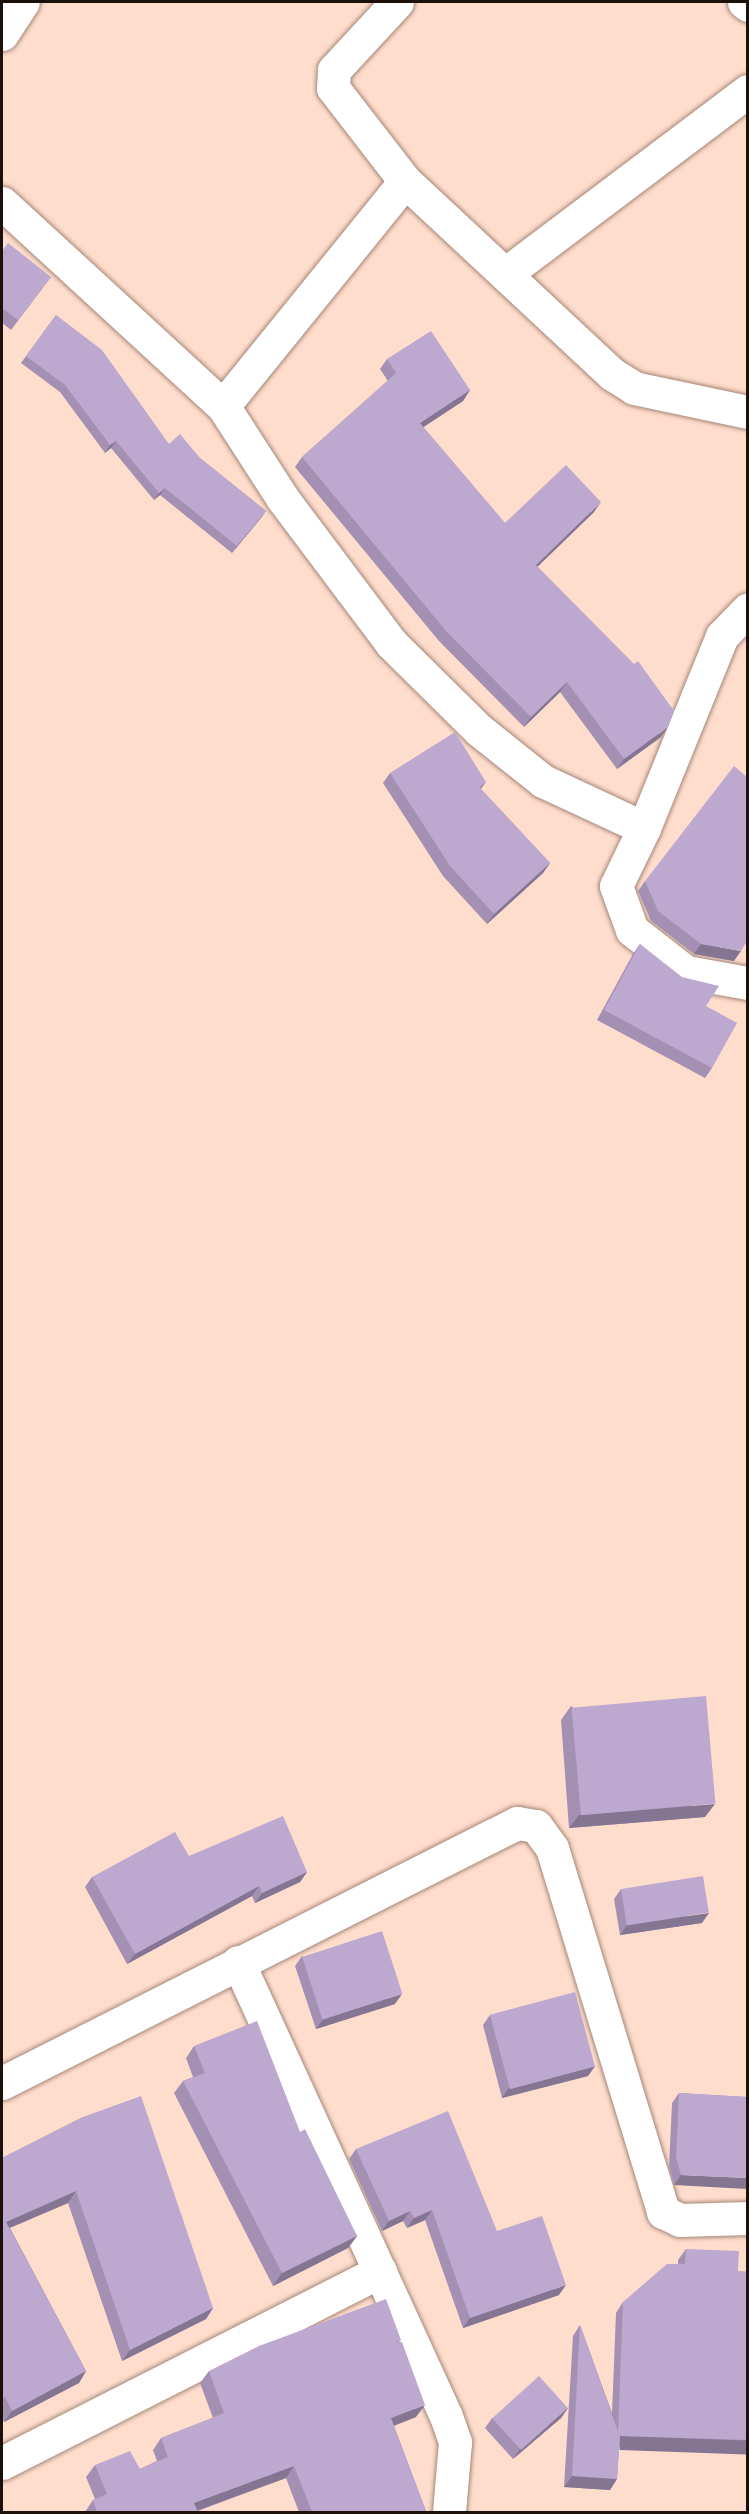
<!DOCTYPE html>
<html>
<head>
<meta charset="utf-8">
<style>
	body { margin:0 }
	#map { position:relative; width:749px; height:2514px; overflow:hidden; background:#ffddcd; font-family:"Fira Sans Condensed",sans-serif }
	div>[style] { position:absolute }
	.roads { filter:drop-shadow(0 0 2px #a58677) drop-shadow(0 0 2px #a58677) }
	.minor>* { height:33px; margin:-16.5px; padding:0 16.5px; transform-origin:16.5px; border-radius:16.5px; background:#fff }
	.wall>* { inset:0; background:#a390b3 }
	.shaded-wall>* { inset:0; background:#847692; transform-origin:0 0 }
	.building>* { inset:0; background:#bda8d0; transform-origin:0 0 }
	span { translate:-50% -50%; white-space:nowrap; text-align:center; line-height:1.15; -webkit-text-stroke:6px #fff; paint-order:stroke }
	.frame { position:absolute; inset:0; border:3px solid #1b100a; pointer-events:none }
</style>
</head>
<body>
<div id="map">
	<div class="roads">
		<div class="minor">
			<i style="left:397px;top:2px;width:93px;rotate:132.8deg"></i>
			<i style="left:334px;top:70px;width:18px;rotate:93deg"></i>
			<i style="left:333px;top:88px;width:118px;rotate:52.3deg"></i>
			<i style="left:405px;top:181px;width:283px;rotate:43deg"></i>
			<i style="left:612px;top:374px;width:26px;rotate:32deg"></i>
			<i style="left:634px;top:388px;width:116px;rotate:11.9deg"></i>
			<i style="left:744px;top:2px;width:5px;rotate:37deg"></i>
			<i style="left:2px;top:34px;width:38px;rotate:-57deg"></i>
			<i style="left:2px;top:203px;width:300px;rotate:42.6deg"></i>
			<i style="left:223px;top:406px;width:111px;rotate:57.2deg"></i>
			<i style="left:283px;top:499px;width:180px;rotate:53.1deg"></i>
			<i style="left:391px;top:643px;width:124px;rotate:44.7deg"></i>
			<i style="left:479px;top:730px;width:82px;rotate:38.6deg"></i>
			<i style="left:543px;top:781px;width:111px;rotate:25deg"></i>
			<i style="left:644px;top:828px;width:64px;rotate:115.8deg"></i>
			<i style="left:616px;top:886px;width:47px;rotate:70deg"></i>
			<i style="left:632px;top:930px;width:68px;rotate:37.9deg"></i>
			<i style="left:686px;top:972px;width:63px;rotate:10.1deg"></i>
			<i style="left:505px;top:274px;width:304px;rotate:-37deg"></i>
			<i style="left:223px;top:406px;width:289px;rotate:-51deg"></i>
			<i style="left:644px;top:828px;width:207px;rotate:-67.9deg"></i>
			<i style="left:722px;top:636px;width:37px;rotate:-46deg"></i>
			<i style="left:238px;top:1962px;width:499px;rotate:65.4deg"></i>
			<i style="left:446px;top:2416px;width:28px;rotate:71deg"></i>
			<i style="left:455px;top:2442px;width:70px;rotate:94.9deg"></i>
			<i style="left:2px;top:2083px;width:577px;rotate:-26.79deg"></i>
			<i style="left:517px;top:1823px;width:19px;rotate:9deg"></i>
			<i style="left:536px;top:1826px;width:27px;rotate:54deg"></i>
			<i style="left:552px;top:1848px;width:381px;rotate:73deg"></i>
			<i style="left:663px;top:2212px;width:19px;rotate:25deg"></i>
			<i style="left:680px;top:2220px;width:68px;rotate:-1.7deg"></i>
			<i style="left:2px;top:2463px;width:424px;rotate:-26.9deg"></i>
		</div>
	</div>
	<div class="wall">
		<i style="clip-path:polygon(2px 251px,51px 277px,11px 330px,2px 323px)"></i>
		<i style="clip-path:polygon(56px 315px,169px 444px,200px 458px,266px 511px,232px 553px,160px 495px,154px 500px,111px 448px,105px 453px,60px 392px,21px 363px)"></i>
		<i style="clip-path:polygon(387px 359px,470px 390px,463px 401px,423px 427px,505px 523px,594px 512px,537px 567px,661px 737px,617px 769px,560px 692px,524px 727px,439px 641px,295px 467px,302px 457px,388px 381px,380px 369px)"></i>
		<i style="clip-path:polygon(390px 773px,486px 782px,481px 789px,550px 863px,543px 873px,487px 924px,443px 876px,383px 783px)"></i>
		<i style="clip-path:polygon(645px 881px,734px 961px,694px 954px,651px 921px,638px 891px)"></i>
		<i style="clip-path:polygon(640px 944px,706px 1006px,712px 1068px,705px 1078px,597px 1020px,633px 954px)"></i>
		<i style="clip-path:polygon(571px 1706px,705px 1817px,569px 1828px,561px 1720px)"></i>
		<i style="clip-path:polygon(189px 1856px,307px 1872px,300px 1882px,255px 1903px,252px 1896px,127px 1964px,85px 1887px,92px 1877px)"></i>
		<i style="clip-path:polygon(621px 1889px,702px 1923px,620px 1935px,614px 1899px)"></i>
		<i style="clip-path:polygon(302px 1956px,395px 2004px,316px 2029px,295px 1966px)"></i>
		<i style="clip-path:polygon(490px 2015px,595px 2066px,588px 2076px,502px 2098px,483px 2025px)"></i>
		<i style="clip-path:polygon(194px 2046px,300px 2132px,357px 2236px,348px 2248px,273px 2286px,174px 2093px,183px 2081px,193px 2077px,186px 2058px)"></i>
		<i style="clip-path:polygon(679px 2093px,747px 2097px,674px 2185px,669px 2167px,672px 2103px)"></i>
		<i style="clip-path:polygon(83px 2117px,213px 2308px,206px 2319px,122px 2361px,68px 2203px,10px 2228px,86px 2371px,79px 2383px,4px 2422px,2px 2417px,2px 2158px)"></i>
		<i style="clip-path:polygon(356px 2149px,497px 2231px,559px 2295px,463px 2328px,425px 2220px,407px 2228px,403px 2221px,382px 2231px,349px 2159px)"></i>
		<i style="clip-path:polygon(686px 2249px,738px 2271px,747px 2272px,747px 2451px,619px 2447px,617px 2479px,610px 2490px,564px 2487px,573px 2336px,580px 2325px,612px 2413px,616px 2313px,623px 2302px,678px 2264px,678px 2260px)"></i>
		<i style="clip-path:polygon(401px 2340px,399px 2342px,416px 2417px,394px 2426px,426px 2511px,425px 2512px,299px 2512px,286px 2478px,198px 2511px,198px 2512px,85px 2512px,93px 2500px,95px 2499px,86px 2477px,95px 2465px,140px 2469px,157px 2461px,153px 2450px,161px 2438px,213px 2418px,200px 2383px,209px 2371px)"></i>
		<i style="clip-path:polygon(568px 2408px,561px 2418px,513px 2459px,485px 2428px,492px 2418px)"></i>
	</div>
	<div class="shaded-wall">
		<i style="clip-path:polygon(470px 390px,463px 401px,413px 434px,420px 423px)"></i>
		<i style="clip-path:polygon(116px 441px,111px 448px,105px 453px,110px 445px)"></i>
		<i style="clip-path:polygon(165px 488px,160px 495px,154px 500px,159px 493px)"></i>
		<i style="clip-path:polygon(601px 502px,594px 512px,529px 575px,536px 565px)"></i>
		<i style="clip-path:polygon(266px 511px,261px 518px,232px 553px,237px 546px)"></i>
		<i style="clip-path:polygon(567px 682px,560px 692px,524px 727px,531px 717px)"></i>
		<i style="clip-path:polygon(668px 727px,661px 737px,617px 769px,624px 759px)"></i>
		<i style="clip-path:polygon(550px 863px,543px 873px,487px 924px,494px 914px)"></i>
		<i style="clip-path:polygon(701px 944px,741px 951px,734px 961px,694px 954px)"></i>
		<i style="clip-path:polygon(715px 1804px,705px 1817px,569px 1828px,579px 1815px)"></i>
		<i style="clip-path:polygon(307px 1872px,300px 1882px,255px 1903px,262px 1893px)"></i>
		<i style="clip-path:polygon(259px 1886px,252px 1896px,127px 1964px,135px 1954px)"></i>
		<i style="clip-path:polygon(709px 1913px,702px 1923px,620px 1935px,627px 1925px)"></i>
		<i style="clip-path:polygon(402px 1994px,395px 2004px,316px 2029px,323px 2019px)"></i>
		<i style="clip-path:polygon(595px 2066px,588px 2076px,502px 2098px,509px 2088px)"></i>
		<i style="clip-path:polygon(681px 2175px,747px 2178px,747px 2189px,674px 2185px)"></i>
		<i style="clip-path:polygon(76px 2191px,68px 2203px,2px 2231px,6px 2222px)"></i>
		<i style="clip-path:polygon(432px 2210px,425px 2220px,407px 2228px,414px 2218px)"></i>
		<i style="clip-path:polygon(410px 2211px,403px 2221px,382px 2231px,389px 2221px)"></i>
		<i style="clip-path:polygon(357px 2236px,348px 2248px,273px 2286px,282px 2273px)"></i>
		<i style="clip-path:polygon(566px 2285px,559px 2295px,463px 2328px,470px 2318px)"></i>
		<i style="clip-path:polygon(213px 2308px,206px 2319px,122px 2361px,130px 2350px)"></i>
		<i style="clip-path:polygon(86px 2371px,79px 2383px,4px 2422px,12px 2411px)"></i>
		<i style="clip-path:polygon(425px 2405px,416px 2417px,382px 2430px,391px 2418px)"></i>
		<i style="clip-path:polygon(568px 2408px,561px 2418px,513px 2459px,520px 2449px)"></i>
		<i style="left:620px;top:2436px;width:127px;height:14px;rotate:2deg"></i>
		<i style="clip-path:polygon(294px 2466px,286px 2478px,192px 2512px,194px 2503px)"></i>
		<i style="clip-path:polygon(572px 2476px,617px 2479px,610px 2490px,564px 2487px)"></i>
	</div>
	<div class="building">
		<i style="clip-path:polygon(8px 243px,51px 277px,18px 320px,2px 308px,2px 251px)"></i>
		<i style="clip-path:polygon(56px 315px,102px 350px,169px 444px,180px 434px,200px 458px,266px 511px,237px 546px,165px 488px,159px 493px,116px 441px,110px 445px,65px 385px,26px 356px)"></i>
		<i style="clip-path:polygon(431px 331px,470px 390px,420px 423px,505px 523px,566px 465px,601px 502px,536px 565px,634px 664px,638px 661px,674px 711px,668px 727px,624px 759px,567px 682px,531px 717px,446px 631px,302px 457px,396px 373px,387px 359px)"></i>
		<i style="clip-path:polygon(455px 732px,486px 782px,479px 787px,550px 863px,494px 914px,450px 866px,390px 773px)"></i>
		<i style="clip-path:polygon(734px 766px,747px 777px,747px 941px,741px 951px,701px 944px,658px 911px,645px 881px)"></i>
		<i style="clip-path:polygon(640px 944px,682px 977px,719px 986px,706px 1006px,737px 1023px,712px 1068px,604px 1010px)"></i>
		<i style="left:706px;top:1696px;width:108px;height:135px;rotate:85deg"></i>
		<i style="clip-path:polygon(283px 1816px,307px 1872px,262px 1893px,259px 1886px,135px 1954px,92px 1877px,175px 1832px,189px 1856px)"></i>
		<i style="left:703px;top:1876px;width:37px;height:83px;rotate:81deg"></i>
		<i style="left:382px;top:1931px;width:66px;height:84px;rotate:72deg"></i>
		<i style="left:575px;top:1992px;width:77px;height:88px;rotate:75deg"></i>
		<i style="clip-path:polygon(257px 2021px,300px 2132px,305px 2129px,357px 2236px,282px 2273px,183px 2081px,205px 2073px,194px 2046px)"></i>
		<i style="clip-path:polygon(679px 2093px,747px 2097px,747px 2178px,681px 2175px,676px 2157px)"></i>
		<i style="clip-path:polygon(141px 2096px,213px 2308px,130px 2350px,76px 2191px,6px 2222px,86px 2371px,12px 2411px,5px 2397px,2px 2399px,2px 2158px,83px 2117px)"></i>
		<i style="clip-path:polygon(448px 2111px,497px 2231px,542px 2216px,566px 2285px,470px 2318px,432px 2210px,414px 2218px,410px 2211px,389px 2221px,356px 2149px)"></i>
		<i style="clip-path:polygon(686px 2249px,739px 2251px,738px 2271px,747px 2272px,747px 2440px,620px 2436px,617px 2479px,572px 2476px,580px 2325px,618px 2432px,623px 2302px,667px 2264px,685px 2264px)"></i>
		<i style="clip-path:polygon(386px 2299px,401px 2340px,395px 2342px,402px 2342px,425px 2405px,391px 2418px,426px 2511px,423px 2512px,312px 2512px,294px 2466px,194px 2503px,198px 2512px,97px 2512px,93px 2500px,107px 2494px,95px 2465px,130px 2451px,140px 2469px,168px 2457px,161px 2438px,224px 2413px,209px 2371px,259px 2346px)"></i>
		<i style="left:539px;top:2376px;width:43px;height:63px;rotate:48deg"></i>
	</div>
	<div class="frame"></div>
</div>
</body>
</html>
